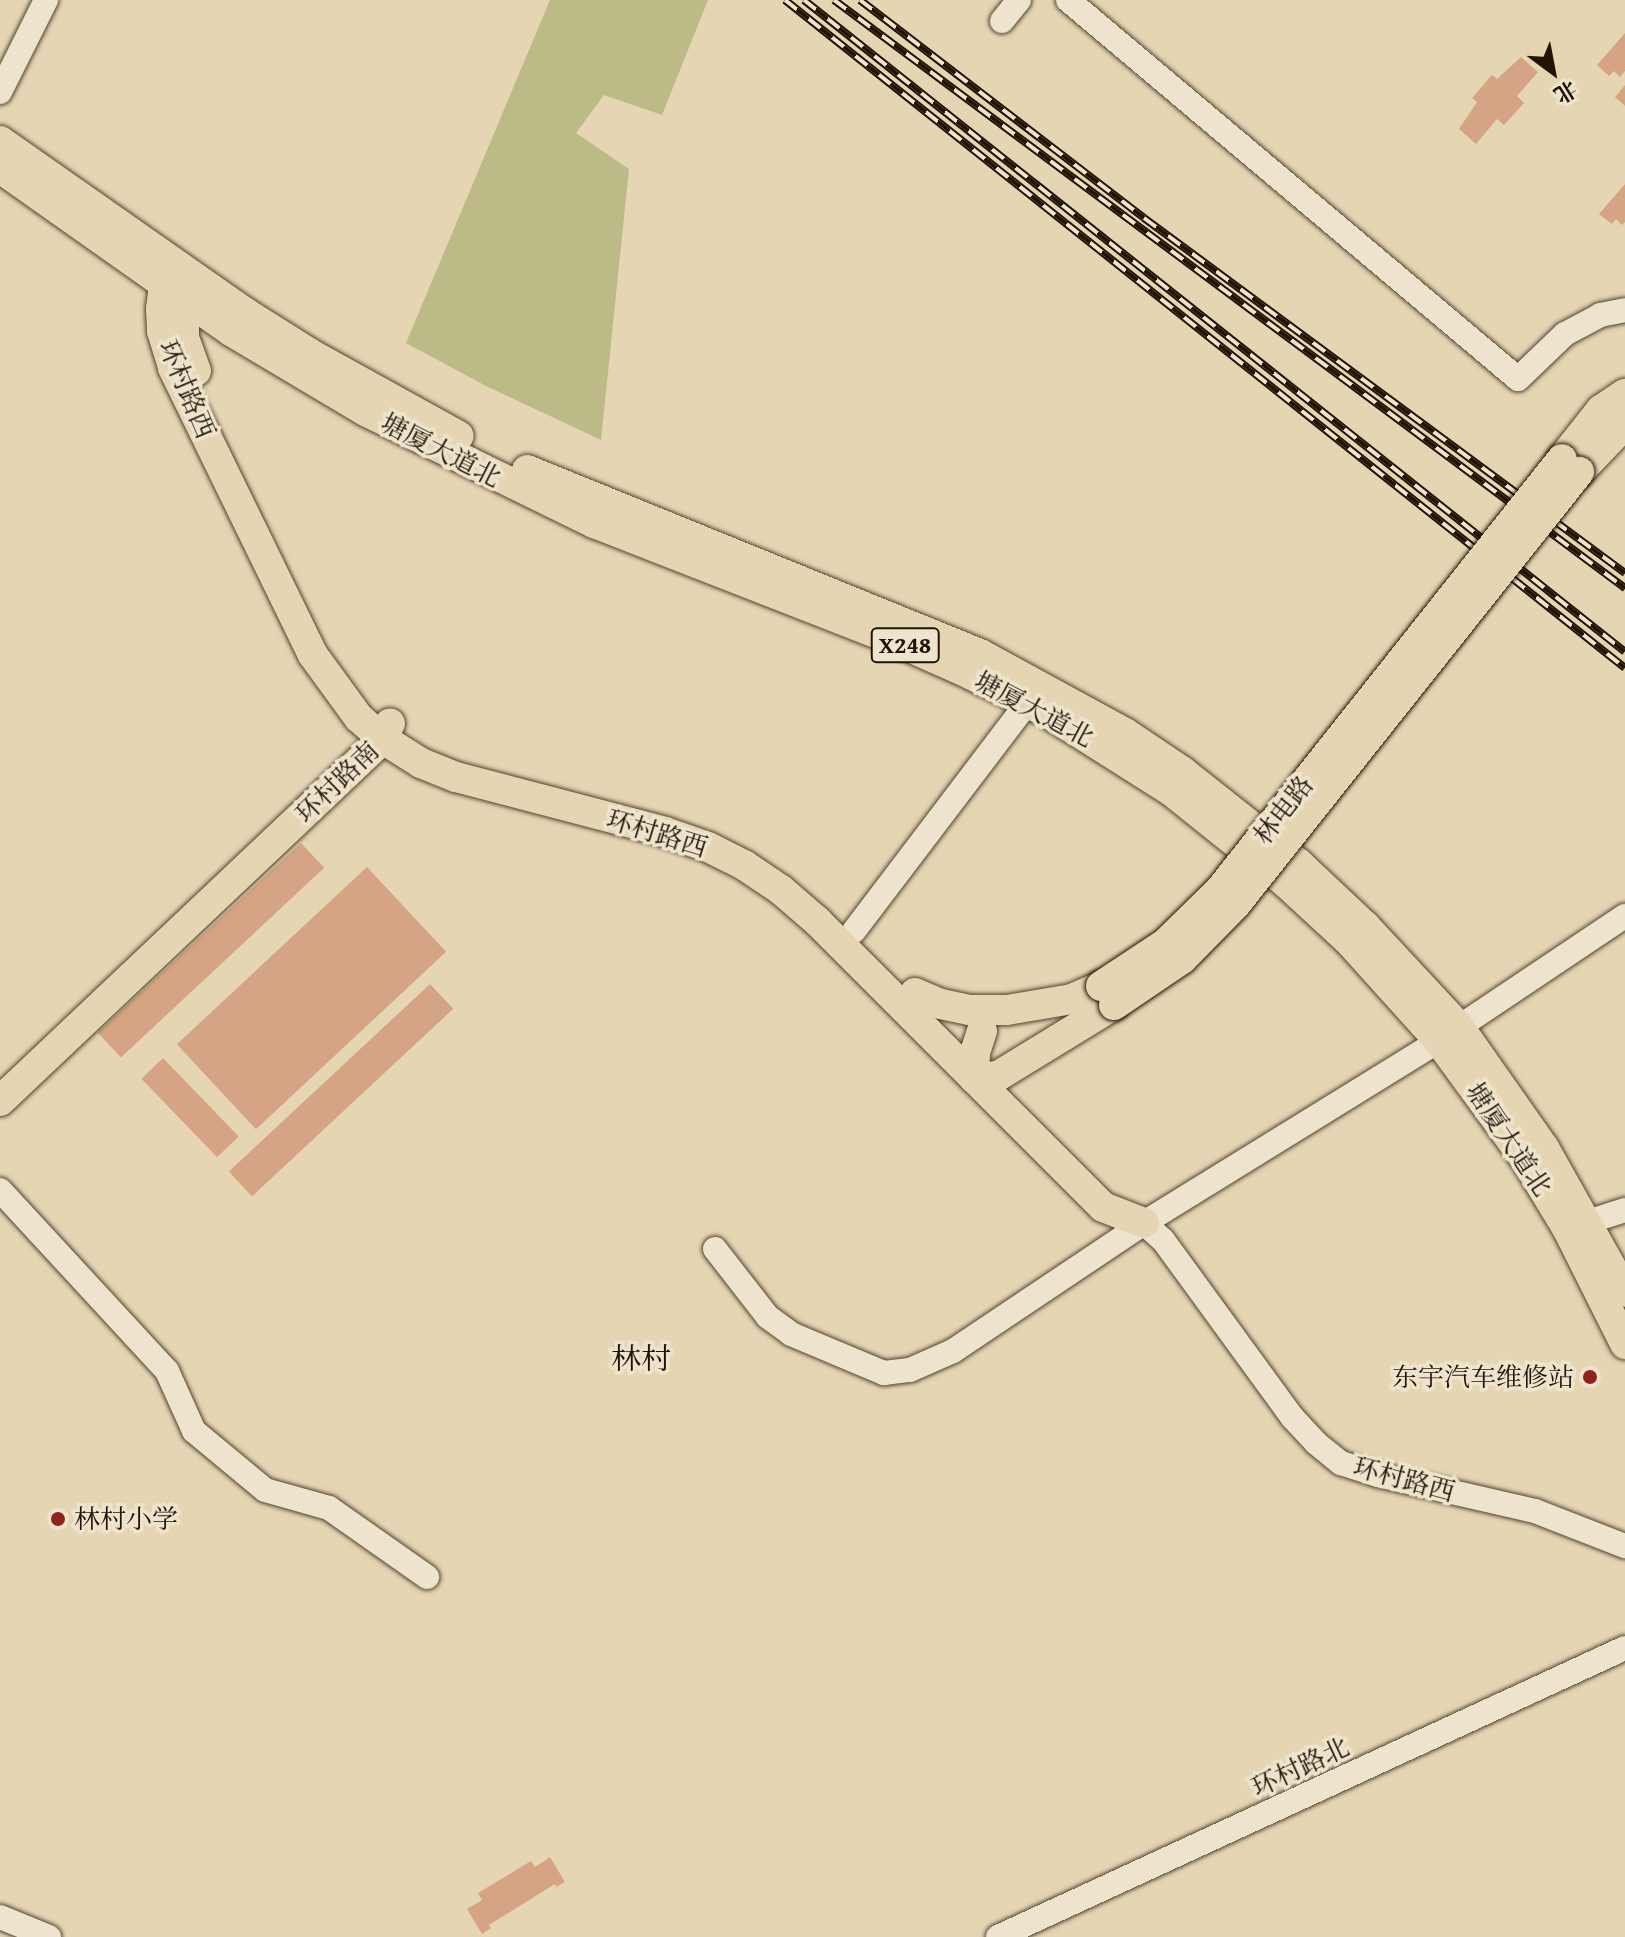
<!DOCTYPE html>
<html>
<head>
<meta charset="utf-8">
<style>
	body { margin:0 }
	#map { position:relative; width:1625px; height:1937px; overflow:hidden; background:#e5d5b3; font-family:"Gentium Book Plus","Noto Serif SC",serif }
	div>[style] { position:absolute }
	.green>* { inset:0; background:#bcbb88 }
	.building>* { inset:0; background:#d5a485; transform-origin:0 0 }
	.roads { filter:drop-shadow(0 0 2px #514430) drop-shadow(0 0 2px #514430) }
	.minor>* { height:24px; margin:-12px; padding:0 12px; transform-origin:12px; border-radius:12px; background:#eee4ce }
	.major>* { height:30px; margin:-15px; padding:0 15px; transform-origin:15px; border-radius:15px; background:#e5d5b3 }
	.rail>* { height:8px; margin-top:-4px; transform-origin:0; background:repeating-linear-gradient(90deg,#eee4ce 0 15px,#201404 0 30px); box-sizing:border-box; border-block:2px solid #201404 }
	.bridges { filter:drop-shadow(0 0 2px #201404) drop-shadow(0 0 2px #201404) }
	.major-bridge>* { height:30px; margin:-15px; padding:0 15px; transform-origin:15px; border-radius:15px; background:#e5d5b3 }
	.dots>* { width:22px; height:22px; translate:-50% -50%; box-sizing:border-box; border:4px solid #eee4ce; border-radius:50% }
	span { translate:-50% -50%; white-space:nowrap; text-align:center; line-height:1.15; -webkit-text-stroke:7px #eee4ce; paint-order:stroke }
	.shield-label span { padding:2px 6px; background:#eee4ce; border:2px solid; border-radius:6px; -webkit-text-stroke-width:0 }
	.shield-label { font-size:24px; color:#201404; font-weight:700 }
	.street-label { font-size:26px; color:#201404 }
	.poi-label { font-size:26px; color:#201404 }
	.right { translate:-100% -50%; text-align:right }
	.left { translate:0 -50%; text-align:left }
	.quarter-label { font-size:30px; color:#201404 }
	.north { position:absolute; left:1513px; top:32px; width:80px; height:80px; -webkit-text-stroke:6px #eee4ce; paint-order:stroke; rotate:148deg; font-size:22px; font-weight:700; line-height:32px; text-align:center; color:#201404 }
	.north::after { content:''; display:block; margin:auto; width:28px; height:36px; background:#201404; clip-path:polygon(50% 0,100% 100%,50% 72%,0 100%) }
</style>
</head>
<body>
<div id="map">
	<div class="green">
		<i style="clip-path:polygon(550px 0,708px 0,662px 115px,604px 95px,576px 133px,629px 169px,601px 440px,486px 386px,406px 343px)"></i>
	</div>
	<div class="building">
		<i style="clip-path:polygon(1625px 33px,1625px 71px,1620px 77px,1614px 71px,1609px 76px,1597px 65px)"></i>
		<i style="clip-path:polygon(1521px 57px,1538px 72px,1517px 96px,1524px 103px,1504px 125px,1497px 119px,1476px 144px,1459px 129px,1477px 102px,1472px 98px,1492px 75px,1497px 79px)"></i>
		<i style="clip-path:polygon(1625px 85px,1625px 106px,1615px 97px)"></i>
		<i style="clip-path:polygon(1625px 184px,1625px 222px,1622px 225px,1616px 219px,1612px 224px,1599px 214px)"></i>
		<i style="left:301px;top:843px;width:34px;height:278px;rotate:47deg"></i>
		<i style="left:367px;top:867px;width:116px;height:260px;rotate:47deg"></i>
		<i style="left:430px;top:984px;width:34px;height:275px;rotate:47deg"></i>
		<i style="left:163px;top:1058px;width:109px;height:30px;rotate:46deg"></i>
		<i style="clip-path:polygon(550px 1857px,565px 1882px,556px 1887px,555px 1884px,489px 1925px,491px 1928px,482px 1934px,467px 1909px,482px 1900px,478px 1893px,531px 1861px,535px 1867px)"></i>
	</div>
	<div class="roads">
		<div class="minor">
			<i style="left:1068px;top:0;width:588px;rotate:40.1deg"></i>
			<i style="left:1518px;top:379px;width:65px;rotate:-43.8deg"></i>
			<i style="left:1565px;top:334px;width:40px;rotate:-28deg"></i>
			<i style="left:1600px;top:315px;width:25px;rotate:-11deg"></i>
			<i style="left:1002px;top:21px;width:27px;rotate:-51deg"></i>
			<i style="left:0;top:92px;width:103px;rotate:-63.4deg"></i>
			<i style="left:854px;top:931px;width:286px;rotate:-52.8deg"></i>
			<i style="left:1459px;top:1027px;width:200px;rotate:-33.8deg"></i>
			<i style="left:0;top:1190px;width:246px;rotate:47.3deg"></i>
			<i style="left:167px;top:1371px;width:66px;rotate:65.8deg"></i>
			<i style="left:194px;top:1431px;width:92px;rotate:39.7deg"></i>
			<i style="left:265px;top:1490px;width:66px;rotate:15.7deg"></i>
			<i style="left:329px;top:1508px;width:120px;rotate:35.1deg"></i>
			<i style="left:1588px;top:1222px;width:39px;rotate:-18deg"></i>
			<i style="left:1144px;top:1223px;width:25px;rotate:42deg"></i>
			<i style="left:1163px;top:1240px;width:219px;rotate:53.9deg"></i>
			<i style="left:1292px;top:1417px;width:35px;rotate:47deg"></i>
			<i style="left:1316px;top:1443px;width:32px;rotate:39deg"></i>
			<i style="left:1341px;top:1463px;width:39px;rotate:18deg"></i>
			<i style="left:1378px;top:1475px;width:161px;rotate:12.9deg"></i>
			<i style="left:1535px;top:1511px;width:97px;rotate:21.3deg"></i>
			<i style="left:715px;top:1249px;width:86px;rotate:52.1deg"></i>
			<i style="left:768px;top:1317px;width:29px;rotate:36deg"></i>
			<i style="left:791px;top:1334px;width:101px;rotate:22.8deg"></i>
			<i style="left:884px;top:1373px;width:26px;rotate:-7deg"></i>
			<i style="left:910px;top:1370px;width:47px;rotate:-23.8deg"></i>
			<i style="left:953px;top:1351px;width:230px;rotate:-33.8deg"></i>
			<i style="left:1144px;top:1223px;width:347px;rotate:-31.7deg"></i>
			<i style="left:0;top:1917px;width:53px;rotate:22.2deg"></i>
			<i style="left:998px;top:1937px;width:690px;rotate:-24.75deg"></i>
		</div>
		<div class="major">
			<i style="left:0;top:141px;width:298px;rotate:35deg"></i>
			<i style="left:244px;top:312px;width:77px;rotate:32.2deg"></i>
			<i style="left:309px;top:353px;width:171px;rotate:29deg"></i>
			<i style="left:0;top:168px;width:283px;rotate:35.2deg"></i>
			<i style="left:231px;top:331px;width:158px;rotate:30.8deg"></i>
			<i style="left:367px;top:412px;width:253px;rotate:26.1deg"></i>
			<i style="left:594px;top:523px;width:322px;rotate:21.3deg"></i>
			<i style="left:894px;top:640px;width:83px;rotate:24.1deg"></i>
			<i style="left:970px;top:674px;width:87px;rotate:26.6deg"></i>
			<i style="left:1048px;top:713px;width:144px;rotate:32.3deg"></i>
			<i style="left:1170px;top:790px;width:147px;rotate:38.7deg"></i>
			<i style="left:1285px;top:882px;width:87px;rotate:42.7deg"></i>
			<i style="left:1349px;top:941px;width:135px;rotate:48deg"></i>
			<i style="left:1439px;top:1041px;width:146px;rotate:53.9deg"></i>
			<i style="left:1525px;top:1159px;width:81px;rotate:58.7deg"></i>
			<i style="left:1567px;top:1228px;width:130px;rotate:63.4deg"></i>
			<i style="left:176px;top:277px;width:14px;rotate:146deg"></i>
			<i style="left:164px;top:285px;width:24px;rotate:97deg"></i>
			<i style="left:161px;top:309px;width:22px;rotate:87deg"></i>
			<i style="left:162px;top:331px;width:39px;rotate:73deg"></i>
			<i style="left:173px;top:368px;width:319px;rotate:64deg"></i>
			<i style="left:313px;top:655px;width:78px;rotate:53.9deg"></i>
			<i style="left:359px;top:718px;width:32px;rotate:41deg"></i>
			<i style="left:383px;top:739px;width:45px;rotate:32.3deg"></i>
			<i style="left:421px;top:763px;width:38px;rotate:22deg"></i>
			<i style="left:456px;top:777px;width:216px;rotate:14.7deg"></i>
			<i style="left:665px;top:832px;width:46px;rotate:19.2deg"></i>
			<i style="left:708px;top:847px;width:40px;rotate:26.6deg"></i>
			<i style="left:744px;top:865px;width:45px;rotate:34deg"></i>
			<i style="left:781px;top:890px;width:48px;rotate:40.7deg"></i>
			<i style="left:817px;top:921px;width:404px;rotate:45deg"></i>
			<i style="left:1103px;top:1207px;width:44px;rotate:21.3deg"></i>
			<i style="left:184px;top:282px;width:56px;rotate:90deg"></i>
			<i style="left:184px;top:338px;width:35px;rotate:70deg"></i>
			<i style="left:1562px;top:459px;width:63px;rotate:-51.5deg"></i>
			<i style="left:1601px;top:410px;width:29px;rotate:-34deg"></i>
			<i style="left:527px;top:470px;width:489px;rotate:22.1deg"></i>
			<i style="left:980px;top:654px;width:165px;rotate:28.6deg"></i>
			<i style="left:1125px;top:733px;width:70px;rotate:33.9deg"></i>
			<i style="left:1183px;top:772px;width:148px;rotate:38.4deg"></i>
			<i style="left:1299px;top:864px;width:91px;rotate:43.2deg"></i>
			<i style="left:1365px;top:926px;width:138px;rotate:47.1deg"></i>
			<i style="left:1459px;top:1027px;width:148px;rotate:54.9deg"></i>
			<i style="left:1544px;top:1148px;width:165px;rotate:60.6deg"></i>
			<i style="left:1579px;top:472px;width:66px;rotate:-46.2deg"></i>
			<i style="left:915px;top:993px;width:28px;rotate:23deg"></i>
			<i style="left:941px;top:1004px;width:30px;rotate:12deg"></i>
			<i style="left:970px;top:1010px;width:37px"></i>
			<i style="left:1007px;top:1010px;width:66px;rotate:-9.6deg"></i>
			<i style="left:1072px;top:999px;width:32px;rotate:-24deg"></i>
			<i style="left:982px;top:1031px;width:22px;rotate:108deg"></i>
			<i style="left:975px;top:1052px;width:26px;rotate:92deg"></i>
			<i style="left:974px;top:1078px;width:24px;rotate:-5deg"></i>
			<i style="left:998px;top:1076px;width:136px;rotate:-31.5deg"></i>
			<i style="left:0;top:1101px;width:527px;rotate:-43.39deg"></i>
			<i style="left:383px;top:739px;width:17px;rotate:-66deg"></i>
		</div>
	</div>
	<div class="rail">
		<i style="left:785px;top:0;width:1073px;rotate:38.49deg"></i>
		<i style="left:804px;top:0;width:1048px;rotate:38.45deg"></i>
		<i style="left:834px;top:0;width:986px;rotate:36.63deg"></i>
		<i style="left:860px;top:0;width:358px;rotate:37.5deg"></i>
		<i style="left:1144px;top:218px;width:598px;rotate:36.43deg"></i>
	</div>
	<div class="bridges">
		<div class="major-bridge">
			<i style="left:1101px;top:986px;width:78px;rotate:-33.5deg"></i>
			<i style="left:1166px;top:943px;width:76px;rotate:-44.5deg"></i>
			<i style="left:1220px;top:890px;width:550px;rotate:-51.57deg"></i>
			<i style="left:1114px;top:1005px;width:82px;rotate:-34.1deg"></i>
			<i style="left:1182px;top:959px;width:77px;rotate:-45.5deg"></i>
			<i style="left:1236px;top:904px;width:552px;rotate:-51.55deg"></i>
		</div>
	</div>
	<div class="dots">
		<i style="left:1590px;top:1377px;background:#8f2418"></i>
		<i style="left:58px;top:1519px;background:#8f2418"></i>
	</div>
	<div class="shield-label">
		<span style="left:905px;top:645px">X248</span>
	</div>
	<div class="street-label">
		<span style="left:187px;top:389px;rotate:67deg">环村路西</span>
		<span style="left:441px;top:450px;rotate:27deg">塘厦大道北</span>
		<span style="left:1034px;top:709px;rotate:28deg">塘厦大道北</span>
		<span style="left:337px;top:782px;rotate:-44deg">环村路南</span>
		<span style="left:1283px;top:810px;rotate:-52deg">林电路</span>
		<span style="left:657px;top:833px;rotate:17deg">环村路西</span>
		<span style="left:1509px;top:1139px;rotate:56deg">塘厦大道北</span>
		<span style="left:1404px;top:1479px;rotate:15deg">环村路西</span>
		<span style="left:1300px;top:1767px;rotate:-25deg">环村路北</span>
	</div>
	<div class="poi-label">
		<span class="right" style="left:1574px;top:1377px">东宇汽车维修站</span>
		<span class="left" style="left:74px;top:1519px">林村小学</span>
	</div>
	<div class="quarter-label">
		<span style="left:641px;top:1358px">林村</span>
	</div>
	<div class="north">北</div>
</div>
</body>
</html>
